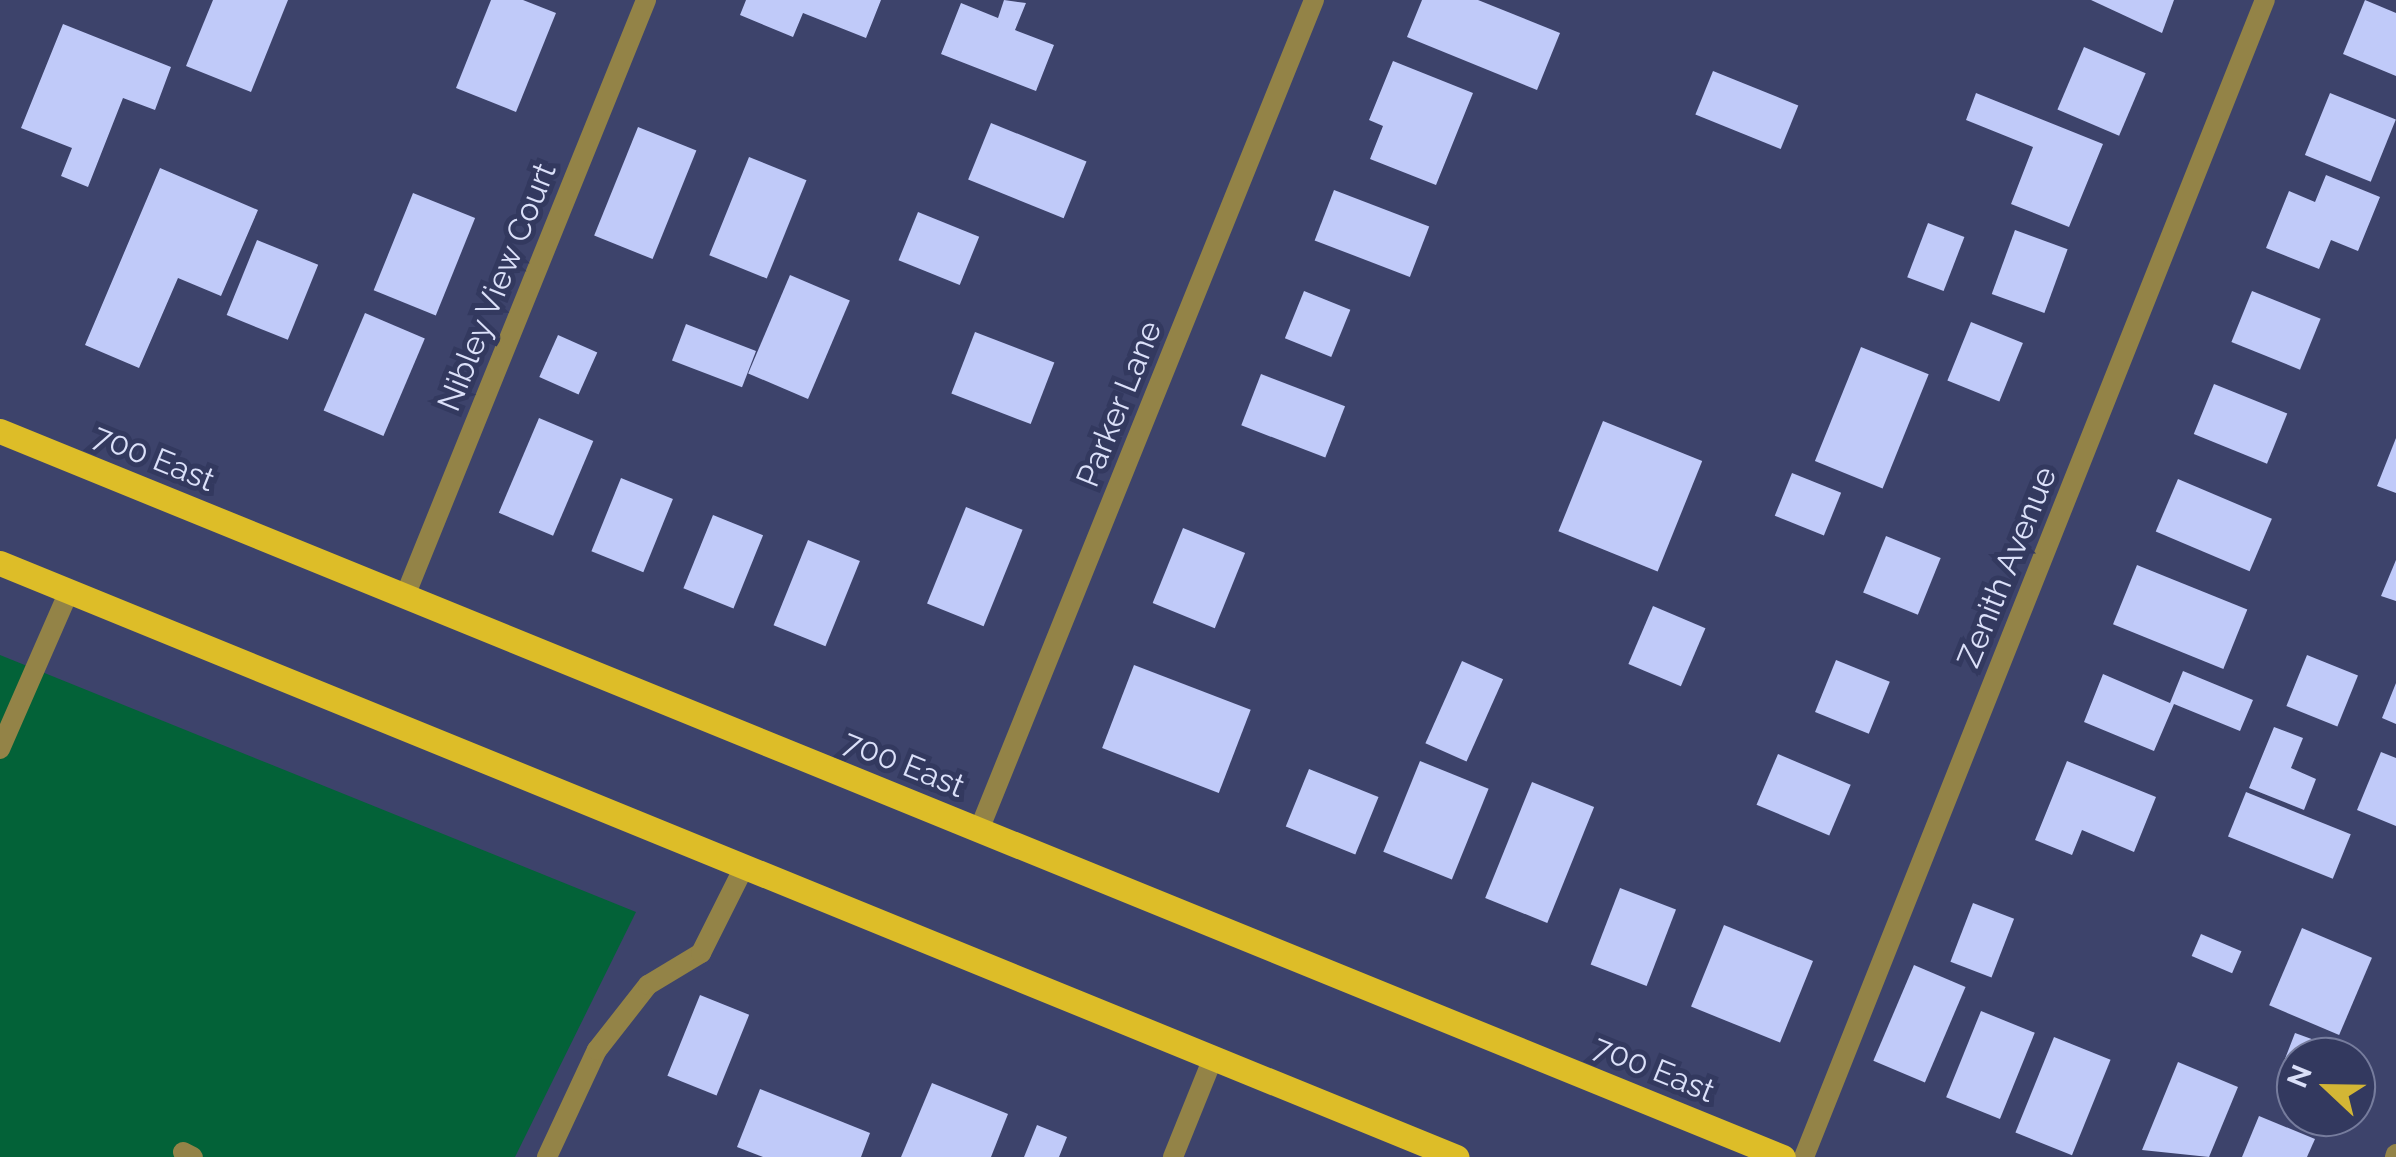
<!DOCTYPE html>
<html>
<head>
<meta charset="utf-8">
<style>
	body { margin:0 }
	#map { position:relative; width:2396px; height:1157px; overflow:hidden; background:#3d436b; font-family:Raleway,sans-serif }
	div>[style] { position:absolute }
	.green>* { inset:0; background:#036238 }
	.building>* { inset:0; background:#c0caf9; transform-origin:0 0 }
	.lane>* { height:20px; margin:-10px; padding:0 10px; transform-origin:10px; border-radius:10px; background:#938347 }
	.street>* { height:20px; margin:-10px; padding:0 10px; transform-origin:10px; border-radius:10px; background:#938347 }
	.primary>* { height:25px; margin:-12.5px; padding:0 12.5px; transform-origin:12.5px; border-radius:12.5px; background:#ddbd28 }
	span { translate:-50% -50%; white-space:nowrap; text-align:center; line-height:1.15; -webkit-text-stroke:10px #33395f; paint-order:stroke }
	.street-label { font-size:32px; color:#dbe0f9 }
	.north { position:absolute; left:2276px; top:1037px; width:100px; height:100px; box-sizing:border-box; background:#33395f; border:2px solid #767c9d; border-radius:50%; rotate:292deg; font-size:28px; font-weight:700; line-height:40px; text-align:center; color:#dbe0f9 }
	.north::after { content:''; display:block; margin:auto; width:35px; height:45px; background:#d3b635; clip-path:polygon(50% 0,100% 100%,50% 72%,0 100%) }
</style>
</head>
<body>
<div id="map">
	<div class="green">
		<i style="clip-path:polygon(0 655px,636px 912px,515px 1157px,0 1157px)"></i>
	</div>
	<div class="building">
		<i style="clip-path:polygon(213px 0,288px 0,251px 92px,186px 66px)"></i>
		<i style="clip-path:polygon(491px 0,523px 0,556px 13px,516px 112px,456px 88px)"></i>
		<i style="clip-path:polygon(746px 0,881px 0,866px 38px,803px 13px,793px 37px,740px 15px)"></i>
		<i style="clip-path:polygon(1004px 0,1026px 3px,1015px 30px,1054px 45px,1036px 91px,941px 54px,961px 3px,998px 18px)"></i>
		<i style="clip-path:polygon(1422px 0,1478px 0,1560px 33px,1537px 90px,1407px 37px)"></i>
		<i style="clip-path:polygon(2091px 0,2174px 0,2162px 33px)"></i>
		<i style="clip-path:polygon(2365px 0,2396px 13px,2396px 76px,2343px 54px)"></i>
		<i style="clip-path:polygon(63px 24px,171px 67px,155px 110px,123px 98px,88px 187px,61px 176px,72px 148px,21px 128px)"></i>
		<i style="left:2084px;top:47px;width:67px;height:68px;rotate:23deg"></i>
		<i style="clip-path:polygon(1393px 61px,1473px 93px,1436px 185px,1370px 159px,1383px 126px,1369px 120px)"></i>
		<i style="left:1713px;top:71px;width:92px;height:47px;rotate:22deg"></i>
		<i style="clip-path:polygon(1976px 93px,2103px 144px,2069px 227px,2011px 204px,2033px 147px,1966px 120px)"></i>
		<i style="left:2330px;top:93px;width:71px;height:67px;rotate:22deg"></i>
		<i style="left:991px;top:123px;width:103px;height:61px;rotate:22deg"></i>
		<i style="left:638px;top:127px;width:63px;height:117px;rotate:22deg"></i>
		<i style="left:749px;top:157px;width:62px;height:106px;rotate:22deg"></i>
		<i style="clip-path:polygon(160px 168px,258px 210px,221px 296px,178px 278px,139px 368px,85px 345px)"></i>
		<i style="clip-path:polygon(2326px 175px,2380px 197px,2358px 251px,2331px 240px,2319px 269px,2266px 248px,2289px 191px,2315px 202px)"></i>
		<i style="left:1334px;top:190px;width:102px;height:54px;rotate:21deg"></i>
		<i style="left:413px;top:193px;width:67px;height:105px;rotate:22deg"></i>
		<i style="left:918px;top:212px;width:66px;height:52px;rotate:22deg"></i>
		<i style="left:1928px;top:223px;width:39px;height:58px;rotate:21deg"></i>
		<i style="left:2015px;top:230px;width:56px;height:68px;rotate:20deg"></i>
		<i style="left:257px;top:240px;width:66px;height:81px;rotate:22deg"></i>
		<i style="left:790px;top:275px;width:65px;height:107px;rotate:23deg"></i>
		<i style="left:1304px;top:291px;width:50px;height:51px;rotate:22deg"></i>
		<i style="left:2252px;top:291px;width:74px;height:55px;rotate:22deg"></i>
		<i style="left:365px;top:313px;width:65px;height:106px;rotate:23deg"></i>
		<i style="left:1971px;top:322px;width:56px;height:63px;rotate:22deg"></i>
		<i style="left:686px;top:324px;width:75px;height:39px;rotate:21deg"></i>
		<i style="left:975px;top:332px;width:85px;height:66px;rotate:21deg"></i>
		<i style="left:558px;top:335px;width:43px;height:46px;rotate:24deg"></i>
		<i style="left:1861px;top:347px;width:73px;height:123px;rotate:22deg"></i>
		<i style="left:1261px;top:374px;width:90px;height:55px;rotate:21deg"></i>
		<i style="left:2214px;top:384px;width:79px;height:54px;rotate:22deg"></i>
		<i style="left:539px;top:418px;width:59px;height:103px;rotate:23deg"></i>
		<i style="left:1603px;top:421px;width:107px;height:119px;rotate:22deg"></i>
		<i style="clip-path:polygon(2396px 438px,2396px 493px,2377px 486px)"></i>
		<i style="left:1792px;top:473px;width:53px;height:46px;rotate:22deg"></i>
		<i style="left:621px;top:478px;width:56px;height:79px;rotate:22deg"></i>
		<i style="left:2178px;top:479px;width:102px;height:57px;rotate:23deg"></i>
		<i style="left:966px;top:507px;width:61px;height:104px;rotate:22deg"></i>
		<i style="left:713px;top:515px;width:54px;height:79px;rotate:22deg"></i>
		<i style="left:1183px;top:528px;width:67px;height:81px;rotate:22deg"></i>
		<i style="left:1886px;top:536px;width:59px;height:61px;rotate:22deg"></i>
		<i style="left:808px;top:540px;width:56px;height:92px;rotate:22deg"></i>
		<i style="clip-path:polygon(2396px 560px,2396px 601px,2381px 596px)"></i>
		<i style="left:2137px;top:565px;width:119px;height:64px;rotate:22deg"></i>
		<i style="left:1653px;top:606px;width:57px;height:63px;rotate:23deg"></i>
		<i style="left:2307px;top:655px;width:55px;height:55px;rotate:22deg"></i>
		<i style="left:1836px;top:660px;width:58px;height:56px;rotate:22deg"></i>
		<i style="left:1462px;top:661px;width:45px;height:90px;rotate:24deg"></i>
		<i style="left:1134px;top:665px;width:125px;height:89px;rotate:21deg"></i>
		<i style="clip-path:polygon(2183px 671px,2253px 700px,2240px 731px,2174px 704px,2154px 751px,2084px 722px,2103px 674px,2170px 703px)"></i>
		<i style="clip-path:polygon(2396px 683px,2396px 724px,2382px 718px)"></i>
		<i style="clip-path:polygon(2274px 727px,2303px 738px,2291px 768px,2316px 779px,2304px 810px,2249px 788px)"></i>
		<i style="clip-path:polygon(2381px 752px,2396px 758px,2396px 826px,2357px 810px)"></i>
		<i style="left:1778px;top:754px;width:79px;height:55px;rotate:23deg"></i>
		<i style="left:1420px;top:761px;width:74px;height:98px;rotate:22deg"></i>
		<i style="clip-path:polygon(2067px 761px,2156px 797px,2134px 852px,2082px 830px,2072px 855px,2035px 840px)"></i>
		<i style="left:1309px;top:769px;width:75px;height:62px;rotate:22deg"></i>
		<i style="left:1532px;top:782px;width:67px;height:125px;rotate:22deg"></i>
		<i style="left:2246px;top:792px;width:113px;height:48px;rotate:22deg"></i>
		<i style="left:1620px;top:888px;width:60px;height:82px;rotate:21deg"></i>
		<i style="left:1973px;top:903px;width:44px;height:63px;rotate:21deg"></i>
		<i style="left:1724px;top:925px;width:96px;height:88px;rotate:22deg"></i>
		<i style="left:2302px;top:928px;width:76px;height:84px;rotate:23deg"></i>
		<i style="left:2201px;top:934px;width:44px;height:24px;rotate:23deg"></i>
		<i style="left:1914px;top:965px;width:56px;height:104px;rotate:23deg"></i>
		<i style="left:700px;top:995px;width:53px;height:87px;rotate:22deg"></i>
		<i style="left:1981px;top:1011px;width:58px;height:93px;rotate:22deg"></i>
		<i style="clip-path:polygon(2295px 1033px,2342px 1050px,2339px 1057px,2296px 1057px,2296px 1084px,2278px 1077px)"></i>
		<i style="left:2054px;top:1037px;width:61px;height:103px;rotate:22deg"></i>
		<i style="clip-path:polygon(2178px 1062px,2238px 1087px,2209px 1157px,2142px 1150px)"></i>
		<i style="clip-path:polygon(932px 1083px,1008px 1114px,991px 1157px,901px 1157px)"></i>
		<i style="clip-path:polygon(760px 1089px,870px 1133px,861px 1157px,763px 1157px,737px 1147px)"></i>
		<i style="clip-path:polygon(2259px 1116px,2315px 1139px,2307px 1157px,2242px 1157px)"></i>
		<i style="clip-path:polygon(1037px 1125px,1067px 1137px,1059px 1157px,1024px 1157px)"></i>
	</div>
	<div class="lane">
		<i style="left:0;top:749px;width:172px;rotate:-66.4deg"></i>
		<i style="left:183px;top:1152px;width:11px;rotate:27deg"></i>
		<i style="left:547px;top:1157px;width:118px;rotate:-65deg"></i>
		<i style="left:597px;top:1050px;width:83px;rotate:-51.9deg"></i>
		<i style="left:648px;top:985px;width:62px;rotate:-31.1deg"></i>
		<i style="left:701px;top:953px;width:96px;rotate:-63.4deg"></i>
	</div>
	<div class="street">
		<i style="left:405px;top:596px;width:643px;rotate:-67.98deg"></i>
		<i style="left:979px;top:830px;width:895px;rotate:-68.02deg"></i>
		<i style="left:1173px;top:1157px;width:107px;rotate:-68deg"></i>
		<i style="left:1804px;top:1157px;width:1245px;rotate:-68.28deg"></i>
		<i style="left:2395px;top:1157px;width:3px;rotate:-72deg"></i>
	</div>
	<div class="primary">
		<i style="left:0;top:431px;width:1925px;rotate:22.16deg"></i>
		<i style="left:0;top:563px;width:1573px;rotate:22.19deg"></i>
	</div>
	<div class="street-label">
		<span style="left:497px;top:287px;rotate:-68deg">Nibley View Court</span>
		<span style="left:1119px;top:404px;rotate:-68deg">Parker Lane</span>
		<span style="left:154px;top:458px;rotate:22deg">700 East</span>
		<span style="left:2007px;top:567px;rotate:-68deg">Zenith Avenue</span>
		<span style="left:904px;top:764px;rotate:22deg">700 East</span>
		<span style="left:1654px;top:1069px;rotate:22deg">700 East</span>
	</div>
	<div class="north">N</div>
</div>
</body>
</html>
